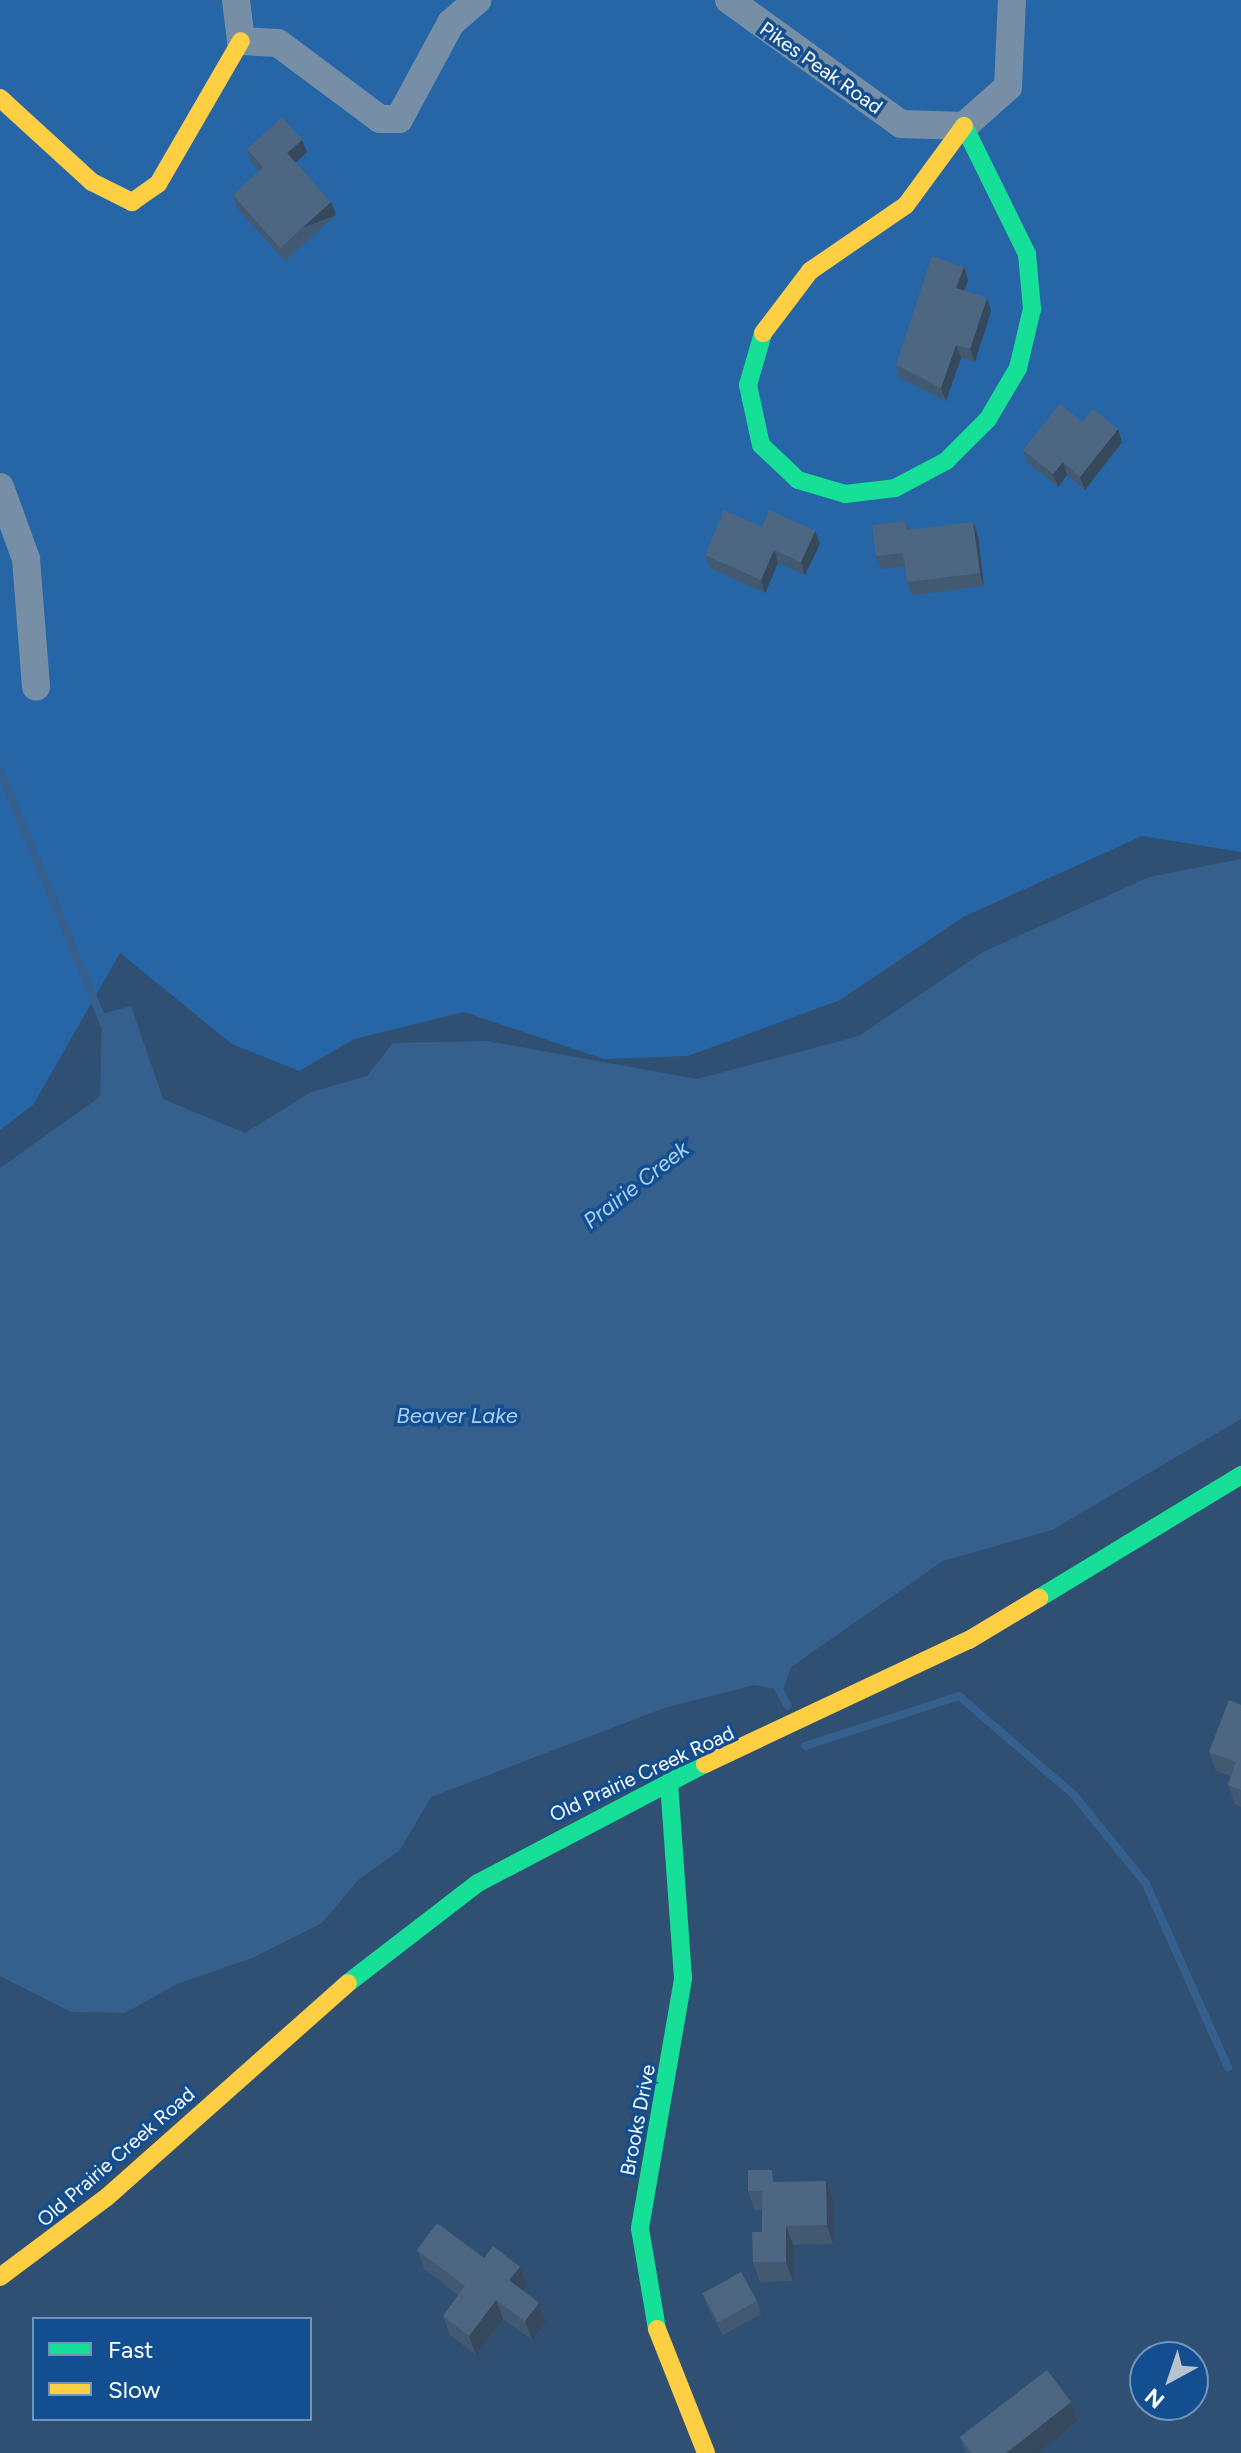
<!DOCTYPE html>
<html>
<head>
<meta charset="utf-8">
<style>
	body { margin:0 }
	#map { position:relative; width:1241px; height:2453px; overflow:hidden; background:#305073; font-family:Figtree,sans-serif }
	div>[style] { position:absolute }
	.green>* { inset:0; background:#2666a7 }
	.water>* { inset:0; background:#355f8d }
	.stream>* { height:8px; margin:-4px; padding:0 4px; transform-origin:4px; border-radius:4px; background:#355f8d }
	.street>* { height:28px; margin:-14px; padding:0 14px; transform-origin:14px; border-radius:14px; background:#778fa6 }
	.fast>* { height:18px; margin:-9px; padding:0 9px; transform-origin:9px; border-radius:9px; background:#16e098 }
	.slow>* { height:18px; margin:-9px; padding:0 9px; transform-origin:9px; border-radius:9px; background:#ffcf43 }
	.wall>* { inset:0; background:#425971 }
	.shaded-wall>* { inset:0; background:#36485c; transform-origin:0 0 }
	.building>* { inset:0; background:#4d6783; transform-origin:0 0 }
	span { translate:-50% -50%; white-space:nowrap; text-align:center; line-height:1.15; -webkit-text-stroke:7px #134f90; paint-order:stroke }
	.street-label { font-size:20px; color:#fff }
	.water-label { font-size:22px; color:#abd1f8; font-style:italic }
	.legend { position:absolute; left:32px; top:2317px; width:280px; height:104px; box-sizing:border-box; background:#134f90; border:2px solid #7195bc; margin:0; padding:10px 14px; list-style:none; font-size:24px; color:#fff }
	.legend li { display:flex; align-items:center; gap:16px; height:40px }
	.legend b { width:40px; border:2px solid #7195bc }
	.north { position:absolute; left:1129px; top:2341px; width:80px; height:80px; box-sizing:border-box; background:#134f90; border:2px solid #7195bc; border-radius:50%; rotate:220deg; font-size:22px; font-weight:700; line-height:32px; text-align:center; color:#fff }
	.north::after { content:''; display:block; margin:auto; width:28px; height:36px; background:#b7c2ce; clip-path:polygon(50% 0,100% 100%,50% 72%,0 100%) }
</style>
</head>
<body>
<div id="map">
	<div class="green">
		<i style="clip-path:polygon(0 0,1241px 0,1241px 852px,1142px 836px,963px 917px,840px 1000px,688px 1056px,604px 1059px,464px 1012px,354px 1039px,299px 1071px,232px 1044px,120px 953px,33px 1105px,0 1130px)"></i>
	</div>
	<div class="water">
		<i style="clip-path:polygon(1241px 859px,1241px 1419px,1052px 1530px,943px 1561px,791px 1667px,783px 1690px,754px 1685px,664px 1708px,431px 1797px,400px 1850px,358px 1880px,322px 1923px,252px 1958px,177px 1984px,125px 2013px,71px 2012px,0 1976px,0 1168px,100px 1097px,102px 1014px,131px 1006px,163px 1099px,245px 1133px,311px 1092px,367px 1076px,393px 1043px,487px 1041px,697px 1079px,859px 1036px,983px 952px,1149px 877px)"></i>
	</div>
	<div class="stream">
		<i style="left:0;top:770px;width:274px;rotate:67.7deg"></i>
		<i style="left:775px;top:1682px;width:27px;rotate:62deg"></i>
		<i style="left:805px;top:1746px;width:162px;rotate:-18deg"></i>
		<i style="left:959px;top:1696px;width:152px;rotate:40.7deg"></i>
		<i style="left:1074px;top:1795px;width:114px;rotate:51deg"></i>
		<i style="left:1146px;top:1884px;width:201px;rotate:65.9deg"></i>
	</div>
	<div class="street">
		<i style="left:236px;top:0;width:41px;rotate:83deg"></i>
		<i style="left:241px;top:41px;width:37px;rotate:3deg"></i>
		<i style="left:278px;top:43px;width:127px;rotate:36.7deg"></i>
		<i style="left:380px;top:119px;width:19px"></i>
		<i style="left:399px;top:119px;width:109px;rotate:-61.6deg"></i>
		<i style="left:451px;top:23px;width:35px;rotate:-41deg"></i>
		<i style="left:729px;top:0;width:212px;rotate:35.8deg"></i>
		<i style="left:901px;top:124px;width:63px;rotate:1.8deg"></i>
		<i style="left:964px;top:126px;width:59px;rotate:-41.6deg"></i>
		<i style="left:1008px;top:87px;width:87px;rotate:-87.4deg"></i>
		<i style="left:0;top:487px;width:77px;rotate:70.1deg"></i>
		<i style="left:26px;top:559px;width:128px;rotate:85.5deg"></i>
	</div>
	<div class="fast">
		<i style="left:763px;top:333px;width:54px;rotate:106.1deg"></i>
		<i style="left:748px;top:385px;width:61px;rotate:77.8deg"></i>
		<i style="left:761px;top:445px;width:51px;rotate:43.4deg"></i>
		<i style="left:798px;top:480px;width:49px;rotate:16.6deg"></i>
		<i style="left:845px;top:494px;width:50px;rotate:-6.8deg"></i>
		<i style="left:895px;top:488px;width:58px;rotate:-27.9deg"></i>
		<i style="left:946px;top:461px;width:59px;rotate:-45deg"></i>
		<i style="left:988px;top:419px;width:59px;rotate:-59.5deg"></i>
		<i style="left:1018px;top:368px;width:61px;rotate:-76.7deg"></i>
		<i style="left:1032px;top:309px;width:55px;rotate:-95.2deg"></i>
		<i style="left:1027px;top:254px;width:143px;rotate:-116.2deg"></i>
		<i style="left:1039px;top:1598px;width:237px;rotate:-31.3deg"></i>
		<i style="left:348px;top:1983px;width:164px;rotate:-37.6deg"></i>
		<i style="left:478px;top:1883px;width:256px;rotate:-27.7deg"></i>
		<i style="left:657px;top:2329px;width:102px;rotate:-99.6deg"></i>
		<i style="left:640px;top:2228px;width:254px;rotate:-80.2deg"></i>
		<i style="left:683px;top:1978px;width:196px;rotate:-94.1deg"></i>
	</div>
	<div class="slow">
		<i style="left:0;top:98px;width:125px;rotate:42.4deg"></i>
		<i style="left:92px;top:182px;width:45px;rotate:26.6deg"></i>
		<i style="left:132px;top:202px;width:32px;rotate:-35deg"></i>
		<i style="left:158px;top:184px;width:165px;rotate:-59.9deg"></i>
		<i style="left:763px;top:333px;width:78px;rotate:-52.8deg"></i>
		<i style="left:810px;top:271px;width:116px;rotate:-34.5deg"></i>
		<i style="left:906px;top:205px;width:98px;rotate:-53.7deg"></i>
		<i style="left:705px;top:1764px;width:292px;rotate:-25.2deg"></i>
		<i style="left:969px;top:1640px;width:82px;rotate:-31deg"></i>
		<i style="left:0;top:2277px;width:134px;rotate:-36.8deg"></i>
		<i style="left:107px;top:2197px;width:322px;rotate:-41.6deg"></i>
		<i style="left:657px;top:2329px;width:133px;rotate:68.4deg"></i>
	</div>
	<div class="wall">
		<i style="clip-path:polygon(302px 140px,307px 152px,296px 163px,331px 202px,336px 215px,285px 261px,237px 208px,233px 195px,260px 171px,251px 162px,247px 149px)"></i>
		<i style="clip-path:polygon(964px 267px,968px 280px,964px 291px,991px 311px,975px 362px,961px 358px,946px 401px,900px 378px,896px 365px)"></i>
		<i style="clip-path:polygon(1082px 422px,1122px 442px,1085px 490px,1067px 475px,1058px 487px,1028px 463px,1023px 450px)"></i>
		<i style="clip-path:polygon(905px 521px,909px 530px,978px 535px,984px 586px,912px 595px,907px 582px,905px 566px,881px 569px,876px 556px)"></i>
		<i style="clip-path:polygon(762px 527px,820px 544px,805px 575px,778px 563px,765px 593px,710px 568px,705px 555px)"></i>
		<i style="clip-path:polygon(1241px 1705px,1241px 1807px,1235px 1804px,1228px 1785px,1231px 1776px,1216px 1771px,1209px 1752px)"></i>
		<i style="clip-path:polygon(776px 2182px,833px 2200px,833px 2244px,793px 2245px,793px 2281px,760px 2282px,753px 2262px,762px 2232px,762px 2210px,755px 2210px,748px 2191px)"></i>
		<i style="clip-path:polygon(417px 2250px,484px 2258px,520px 2267px,527px 2286px,523px 2291px,539px 2303px,546px 2322px,532px 2340px,503px 2319px,476px 2355px,450px 2335px,443px 2316px,458px 2295px,424px 2269px)"></i>
		<i style="clip-path:polygon(702px 2293px,757px 2301px,761px 2314px,723px 2335px,707px 2306px)"></i>
		<i style="clip-path:polygon(1078px 2421px,1038px 2453px,966px 2453px,960px 2437px)"></i>
	</div>
	<div class="shaded-wall">
		<i style="clip-path:polygon(302px 140px,307px 152px,292px 166px,287px 153px)"></i>
		<i style="left:331px;top:202px;width:14px;height:69px;rotate:69deg"></i>
		<i style="clip-path:polygon(964px 267px,968px 280px,961px 301px,956px 288px)"></i>
		<i style="clip-path:polygon(987px 298px,991px 311px,975px 362px,970px 349px)"></i>
		<i style="clip-path:polygon(956px 345px,961px 358px,946px 401px,941px 388px)"></i>
		<i style="clip-path:polygon(1118px 429px,1122px 442px,1085px 490px,1080px 477px)"></i>
		<i style="clip-path:polygon(1063px 462px,1067px 475px,1058px 487px,1053px 474px)"></i>
		<i style="clip-path:polygon(973px 522px,978px 535px,984px 586px,980px 573px)"></i>
		<i style="clip-path:polygon(815px 531px,820px 544px,805px 575px,801px 562px)"></i>
		<i style="clip-path:polygon(774px 550px,778px 563px,765px 593px,761px 580px)"></i>
		<i style="clip-path:polygon(826px 2181px,833px 2200px,833px 2244px,827px 2225px)"></i>
		<i style="clip-path:polygon(786px 2226px,793px 2245px,793px 2281px,786px 2262px)"></i>
		<i style="clip-path:polygon(520px 2267px,527px 2286px,516px 2299px,509px 2280px)"></i>
		<i style="clip-path:polygon(496px 2300px,503px 2319px,476px 2355px,469px 2336px)"></i>
		<i style="clip-path:polygon(539px 2303px,546px 2322px,532px 2340px,525px 2321px)"></i>
		<i style="clip-path:polygon(1071px 2402px,1078px 2421px,1038px 2453px,1006px 2453px)"></i>
	</div>
	<div class="building">
		<i style="clip-path:polygon(282px 117px,302px 140px,287px 153px,331px 202px,280px 248px,233px 195px,263px 167px,247px 149px)"></i>
		<i style="clip-path:polygon(932px 256px,964px 267px,956px 288px,987px 298px,970px 349px,956px 345px,941px 388px,896px 365px)"></i>
		<i style="clip-path:polygon(1060px 404px,1082px 422px,1093px 409px,1118px 429px,1080px 477px,1063px 462px,1053px 474px,1023px 450px)"></i>
		<i style="clip-path:polygon(724px 510px,762px 527px,769px 510px,815px 531px,801px 562px,774px 550px,761px 580px,705px 555px)"></i>
		<i style="clip-path:polygon(905px 521px,907px 530px,973px 522px,980px 573px,907px 582px,903px 553px,876px 556px,872px 525px)"></i>
		<i style="clip-path:polygon(1229px 1700px,1241px 1705px,1241px 1790px,1228px 1785px,1236px 1762px,1209px 1752px)"></i>
		<i style="clip-path:polygon(748px 2170px,772px 2170px,773px 2182px,826px 2181px,827px 2225px,786px 2226px,786px 2262px,753px 2262px,752px 2232px,762px 2232px,762px 2191px,748px 2191px)"></i>
		<i style="clip-path:polygon(437px 2223px,484px 2258px,493px 2246px,520px 2267px,509px 2280px,539px 2303px,525px 2321px,496px 2300px,469px 2336px,443px 2316px,465px 2286px,417px 2250px)"></i>
		<i style="left:741px;top:2272px;width:33px;height:44px;rotate:61deg"></i>
		<i style="clip-path:polygon(1047px 2370px,1071px 2402px,1006px 2453px,972px 2453px,960px 2437px)"></i>
	</div>
	<div class="street-label">
		<span style="left:821px;top:68px;rotate:35deg">Pikes Peak Road</span>
		<span style="left:642px;top:1774px;rotate:-25deg">Old Prairie Creek Road</span>
		<span style="left:638px;top:2120px;rotate:-79deg">Brooks Drive</span>
		<span style="left:116px;top:2157px;rotate:-41deg">Old Prairie Creek Road</span>
	</div>
	<div class="water-label">
		<span style="left:636px;top:1185px;rotate:-38deg">Prairie Creek</span>
		<span style="left:457px;top:1416px">Beaver Lake</span>
	</div>
	<ul class="legend">
	<li><b style="height:10px;background:#16e098"></b>Fast</li>
	<li><b style="height:10px;background:#ffcf43"></b>Slow</li>
	</ul>
	<div class="north">N</div>
</div>
</body>
</html>
